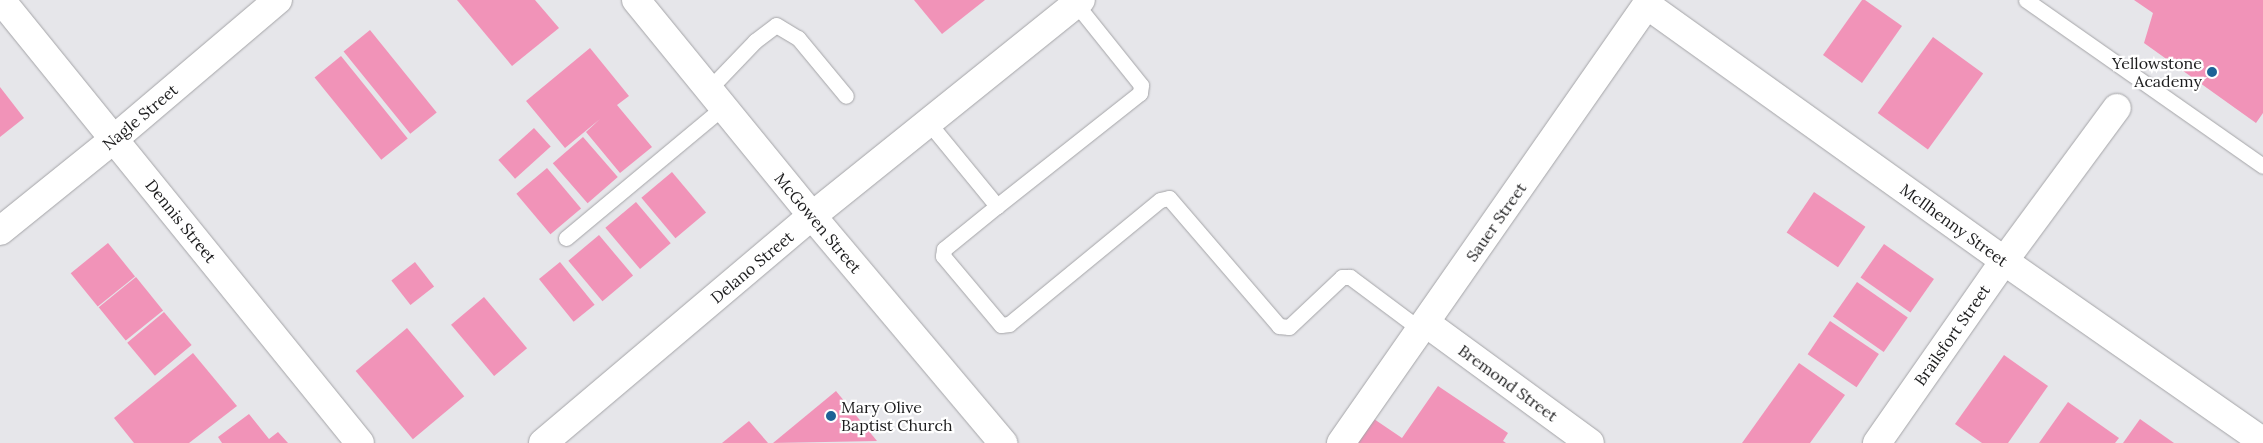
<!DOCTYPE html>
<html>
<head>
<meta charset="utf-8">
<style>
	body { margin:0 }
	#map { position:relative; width:2263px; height:443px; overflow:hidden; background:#e6e6ea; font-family:Lora,serif }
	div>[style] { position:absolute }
	.building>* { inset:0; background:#f193b8; transform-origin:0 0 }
	.roads { filter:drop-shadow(0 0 1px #a4a4a7) drop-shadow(0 0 1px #a4a4a7) }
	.lane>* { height:15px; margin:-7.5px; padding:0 7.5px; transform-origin:7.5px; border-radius:7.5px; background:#fff }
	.street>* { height:28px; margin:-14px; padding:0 14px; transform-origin:14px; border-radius:14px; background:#fff }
	.secondary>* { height:28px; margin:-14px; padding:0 14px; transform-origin:14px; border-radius:14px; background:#fff }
	.dots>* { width:14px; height:14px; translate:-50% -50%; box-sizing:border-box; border:2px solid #fff; border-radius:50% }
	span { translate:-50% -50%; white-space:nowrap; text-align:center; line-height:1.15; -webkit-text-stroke:4.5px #fff; paint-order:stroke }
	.poi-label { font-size:16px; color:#1c1c1d }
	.right { translate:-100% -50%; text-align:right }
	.left { translate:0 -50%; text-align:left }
	.street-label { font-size:16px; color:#1c1c1d }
</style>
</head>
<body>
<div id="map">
	<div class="building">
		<i style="clip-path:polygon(457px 0,535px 0,559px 28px,512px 66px)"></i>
		<i style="clip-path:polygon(914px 0,985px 0,942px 34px)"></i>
		<i style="clip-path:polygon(1862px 0,1865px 0,1902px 26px,1862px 83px,1823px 55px)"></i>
		<i style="clip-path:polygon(2134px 0,2263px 0,2263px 113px,2256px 123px,2144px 43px,2153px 13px)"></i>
		<i style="left:370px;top:30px;width:106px;height:34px;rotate:51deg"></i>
		<i style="left:1933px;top:37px;width:62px;height:94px;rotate:36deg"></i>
		<i style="clip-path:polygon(590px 48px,629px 96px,617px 105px,652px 147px,620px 173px,586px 132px,600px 119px,565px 148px,526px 101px)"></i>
		<i style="left:341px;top:56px;width:106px;height:34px;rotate:51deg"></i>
		<i style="clip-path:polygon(0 87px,24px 118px,0 137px)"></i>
		<i style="left:534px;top:128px;width:25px;height:48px;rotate:48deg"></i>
		<i style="left:583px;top:137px;width:53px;height:40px;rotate:49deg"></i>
		<i style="left:547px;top:168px;width:53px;height:40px;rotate:50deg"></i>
		<i style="left:672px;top:172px;width:53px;height:40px;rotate:50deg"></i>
		<i style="left:1814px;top:192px;width:62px;height:49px;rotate:34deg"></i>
		<i style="left:636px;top:202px;width:54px;height:40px;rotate:50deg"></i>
		<i style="left:599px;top:235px;width:53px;height:40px;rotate:50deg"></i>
		<i style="left:108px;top:243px;width:43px;height:48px;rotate:51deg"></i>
		<i style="left:1884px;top:244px;width:61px;height:41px;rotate:35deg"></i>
		<i style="left:415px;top:262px;width:31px;height:30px;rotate:52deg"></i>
		<i style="left:560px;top:262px;width:55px;height:27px;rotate:51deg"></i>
		<i style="left:136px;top:277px;width:43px;height:48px;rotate:51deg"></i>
		<i style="left:1857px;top:282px;width:62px;height:42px;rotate:35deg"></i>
		<i style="left:484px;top:297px;width:67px;height:43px;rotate:50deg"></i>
		<i style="left:164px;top:312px;width:43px;height:48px;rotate:50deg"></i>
		<i style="left:1830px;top:321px;width:59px;height:40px;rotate:34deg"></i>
		<i style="left:407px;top:328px;width:89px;height:67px;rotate:50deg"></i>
		<i style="clip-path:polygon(193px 353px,237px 406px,189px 443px,134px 443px,114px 418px)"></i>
		<i style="clip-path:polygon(2004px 355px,2048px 386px,2008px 443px,1982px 443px,1955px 424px)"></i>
		<i style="clip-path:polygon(1799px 363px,1845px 395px,1810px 443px,1742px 443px)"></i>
		<i style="clip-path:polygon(1438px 386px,1508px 433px,1503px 441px,1506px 443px,1358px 443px,1374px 419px,1402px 438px)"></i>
		<i style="clip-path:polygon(836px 391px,877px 441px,773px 443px)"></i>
		<i style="clip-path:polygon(2068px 402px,2119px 438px,2115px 443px,2039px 443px)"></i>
		<i style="clip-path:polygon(249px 414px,269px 439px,278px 432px,288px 443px,222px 443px,218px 437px)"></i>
		<i style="clip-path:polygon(2140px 419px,2174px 443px,2123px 443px)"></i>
		<i style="clip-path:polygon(749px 421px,768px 443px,722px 443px)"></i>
	</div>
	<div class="roads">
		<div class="lane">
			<i style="left:2026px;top:0;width:289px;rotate:35deg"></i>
			<i style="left:709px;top:89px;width:66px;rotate:-46.2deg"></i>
			<i style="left:755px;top:41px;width:26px;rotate:-37deg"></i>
			<i style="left:776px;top:25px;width:26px;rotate:31deg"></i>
			<i style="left:798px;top:38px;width:75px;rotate:50.4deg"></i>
			<i style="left:928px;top:122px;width:109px;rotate:50.6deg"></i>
			<i style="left:997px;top:206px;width:182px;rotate:-38.3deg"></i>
			<i style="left:1140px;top:93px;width:8px;rotate:-83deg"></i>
			<i style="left:1141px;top:85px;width:104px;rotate:-128.7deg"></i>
			<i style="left:997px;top:206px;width:68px;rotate:140.9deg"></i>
			<i style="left:944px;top:249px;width:7px;rotate:98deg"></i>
			<i style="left:943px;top:256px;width:90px;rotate:50deg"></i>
			<i style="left:1001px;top:325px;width:8px;rotate:-7deg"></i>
			<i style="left:1009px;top:324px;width:195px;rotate:-39.4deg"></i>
			<i style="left:1160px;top:200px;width:9px;rotate:-13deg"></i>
			<i style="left:1169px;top:198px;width:169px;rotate:49.3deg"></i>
			<i style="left:1279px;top:326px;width:10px;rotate:6deg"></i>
			<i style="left:1289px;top:327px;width:73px;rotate:-43.3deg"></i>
			<i style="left:1342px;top:277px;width:8px"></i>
			<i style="left:1350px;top:277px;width:89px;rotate:36.7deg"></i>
			<i style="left:566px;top:238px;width:204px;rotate:-39.8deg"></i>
		</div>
		<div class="street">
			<i style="left:1px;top:0;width:570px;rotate:50.98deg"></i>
			<i style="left:1647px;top:5px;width:439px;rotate:35.6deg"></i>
			<i style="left:2004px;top:261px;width:316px;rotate:34.9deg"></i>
			<i style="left:0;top:231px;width:146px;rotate:-38.9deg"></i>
			<i style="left:114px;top:139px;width:215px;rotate:-40.3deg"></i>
			<i style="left:1426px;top:323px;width:203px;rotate:36.2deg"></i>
			<i style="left:543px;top:443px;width:352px;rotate:-40.2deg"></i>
			<i style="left:812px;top:216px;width:345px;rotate:-38.8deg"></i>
			<i style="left:1877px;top:443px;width:222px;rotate:-55.1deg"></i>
			<i style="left:2004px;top:261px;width:190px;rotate:-53.6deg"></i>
		</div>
		<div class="secondary">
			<i style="left:636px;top:0;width:279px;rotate:50.8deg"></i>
			<i style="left:812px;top:216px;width:297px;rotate:49.9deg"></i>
			<i style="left:1341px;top:443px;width:540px;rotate:-55.1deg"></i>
		</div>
	</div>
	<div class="dots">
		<i style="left:2212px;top:72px;background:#1c6296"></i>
		<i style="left:831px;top:416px;background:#1c6296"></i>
	</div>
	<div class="poi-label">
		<span class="right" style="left:2202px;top:72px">Yellowstone<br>Academy</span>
		<span class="left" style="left:841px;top:416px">Mary Olive<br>Baptist Church</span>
	</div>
	<div class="street-label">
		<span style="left:140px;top:117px;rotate:-40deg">Nagle Street</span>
		<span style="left:181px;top:221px;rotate:51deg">Dennis Street</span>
		<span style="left:1496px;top:222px;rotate:-55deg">Sauer Street</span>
		<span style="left:818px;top:223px;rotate:50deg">McGowen Street</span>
		<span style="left:1954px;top:225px;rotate:36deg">McIlhenny Street</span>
		<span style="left:752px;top:267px;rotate:-40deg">Delano Street</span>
		<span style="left:1952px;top:335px;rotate:-55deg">Brailsfort Street</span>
		<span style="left:1508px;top:383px;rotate:36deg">Bremond Street</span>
	</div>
</div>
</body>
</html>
